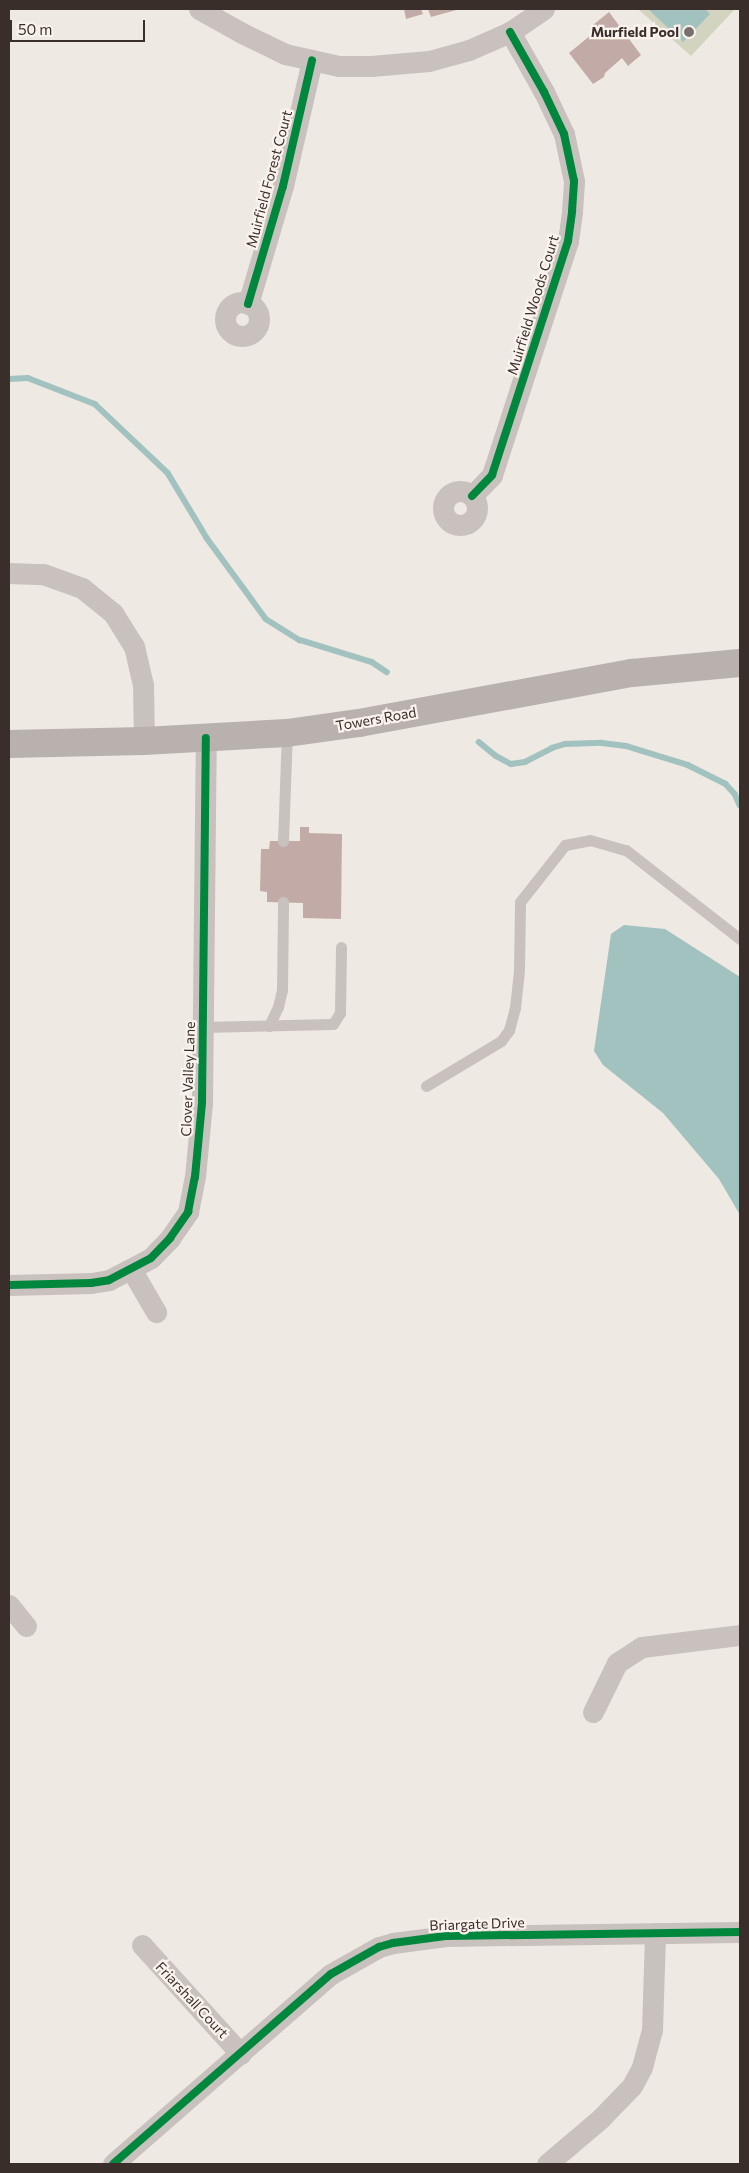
<!DOCTYPE html>
<html>
<head>
<meta charset="utf-8">
<style>
	body { margin:0 }
	#map { position:relative; width:749px; height:2173px; overflow:hidden; background:#efe9e4; font-family:Commissioner,sans-serif }
	div>[style] { position:absolute }
	.green>* { inset:0; background:#d2d4bf }
	.water>* { inset:0; background:#a1c2be }
	.stream>* { height:5.5px; margin:-2.75px; padding:0 2.75px; transform-origin:2.75px; border-radius:2.75px; background:#a1c2be }
	.building>* { inset:0; background:#c2aba6 }
	.lane>* { height:11px; margin:-5.5px; padding:0 5.5px; transform-origin:5.5px; border-radius:5.5px; background:#c9c1bd }
	.street>* { height:21px; margin:-10.5px; padding:0 10.5px; transform-origin:10.5px; border-radius:10.5px; background:#c9c1bd }
	.street>.ring { margin:-10.5px; padding:0; box-sizing:content-box; background:none; border:21px solid #c9c1bd; border-radius:50% }
	.secondary>* { height:28px; margin:-14px; padding:0 14px; transform-origin:14px; border-radius:14px; background:#b9b1ae }
	.cycleway>* { height:8px; margin:-4px; padding:0 4px; transform-origin:4px; border-radius:4px; background:#00873e }
	.dots>* { width:14px; height:14px; translate:-50% -50%; box-sizing:border-box; border:2px solid #faf3ed; border-radius:50% }
	span { translate:-50% -50%; white-space:nowrap; text-align:center; line-height:1.15; -webkit-text-stroke:4.5px #faf3ed; paint-order:stroke }
	.poi-label { font-size:14px; color:#3a2e2b; font-weight:700 }
	.right { translate:-100% -50%; text-align:right }
	.street-label { font-size:14px; color:#3a2e2b }
	.frame { position:absolute; inset:0; border:10px solid #3a2e2b; pointer-events:none }
	.scale { position:absolute; left:10px; top:20px; width:135px; height:22px; box-sizing:border-box; border:2px solid #3a2e2b; border-top:0; padding-left:6px; font-size:15px; line-height:18px; white-space:nowrap; color:#3a2e2b; -webkit-text-stroke:4px #faf3ed; paint-order:stroke }
</style>
</head>
<body>
<div id="map">
	<div class="green">
		<i style="clip-path:polygon(638px 9px,735px 9px,691px 56px)"></i>
	</div>
	<div class="water">
		<i style="clip-path:polygon(648px 9px,705px 9px,710px 14px,683px 42px)"></i>
		<i style="clip-path:polygon(624px 925px,665px 929px,740px 977px,740px 1215px,719px 1179px,663px 1113px,603px 1065px,594px 1051px,611px 934px)"></i>
	</div>
	<div class="stream">
		<i style="left:9px;top:379px;width:19px;rotate:-3deg"></i>
		<i style="left:28px;top:378px;width:72px;rotate:21.2deg"></i>
		<i style="left:95px;top:404px;width:100px;rotate:43.4deg"></i>
		<i style="left:168px;top:473px;width:76px;rotate:59deg"></i>
		<i style="left:207px;top:538px;width:100px;rotate:53.9deg"></i>
		<i style="left:266px;top:619px;width:40px;rotate:32deg"></i>
		<i style="left:300px;top:640px;width:75px;rotate:17deg"></i>
		<i style="left:372px;top:662px;width:18px;rotate:34deg"></i>
		<i style="left:479px;top:742px;width:22px;rotate:39deg"></i>
		<i style="left:496px;top:756px;width:17px;rotate:28deg"></i>
		<i style="left:511px;top:764px;width:14px;rotate:-8deg"></i>
		<i style="left:525px;top:762px;width:30px;rotate:-27deg"></i>
		<i style="left:552px;top:748px;width:14px;rotate:-17deg"></i>
		<i style="left:565px;top:744px;width:37px;rotate:-2deg"></i>
		<i style="left:602px;top:743px;width:24px;rotate:7deg"></i>
		<i style="left:626px;top:746px;width:65px;rotate:17deg"></i>
		<i style="left:688px;top:765px;width:42px;rotate:26.6deg"></i>
		<i style="left:726px;top:784px;width:13px;rotate:48deg"></i>
		<i style="left:735px;top:794px;width:12px;rotate:66deg"></i>
	</div>
	<div class="building">
		<i style="clip-path:polygon(404px 9px,421px 9px,423px 14px,406px 19px)"></i>
		<i style="clip-path:polygon(428px 9px,460px 9px,431px 17px)"></i>
		<i style="clip-path:polygon(609px 12px,641px 55px,628px 66px,622px 58px,605px 73px,604px 77px,593px 84px,569px 53px,597px 30px,593px 25px)"></i>
		<i style="clip-path:polygon(300px 827px,309px 827px,309px 833px,342px 834px,341px 919px,303px 918px,303px 903px,267px 902px,267px 892px,260px 891px,261px 849px,269px 849px,270px 841px,300px 841px)"></i>
	</div>
	<div class="lane">
		<i style="left:283px;top:841px;width:108px;rotate:-87.9deg"></i>
		<i style="left:269px;top:1026px;width:21px;rotate:-65deg"></i>
		<i style="left:278px;top:1007px;width:17px;rotate:-77deg"></i>
		<i style="left:282px;top:990px;width:88px;rotate:-89.3deg"></i>
		<i style="left:203px;top:1027px;width:130px;rotate:-1.3deg"></i>
		<i style="left:333px;top:1024px;width:13px;rotate:-58deg"></i>
		<i style="left:340px;top:1013px;width:66px;rotate:-89.1deg"></i>
		<i style="left:426px;top:1086px;width:87px;rotate:-31deg"></i>
		<i style="left:501px;top:1041px;width:14px;rotate:-54deg"></i>
		<i style="left:509px;top:1030px;width:23px;rotate:-75deg"></i>
		<i style="left:515px;top:1008px;width:39px;rotate:-84deg"></i>
		<i style="left:519px;top:969px;width:67px;rotate:-89.1deg"></i>
		<i style="left:520px;top:902px;width:73px;rotate:-51.7deg"></i>
		<i style="left:565px;top:845px;width:25px;rotate:-11deg"></i>
		<i style="left:590px;top:840px;width:37px;rotate:16deg"></i>
		<i style="left:626px;top:850px;width:145px;rotate:38deg"></i>
	</div>
	<div class="street">
		<i style="left:199px;top:9px;width:49px;rotate:29.2deg"></i>
		<i style="left:242px;top:33px;width:48px;rotate:26deg"></i>
		<i style="left:285px;top:54px;width:55px;rotate:12.5deg"></i>
		<i style="left:339px;top:66px;width:32px"></i>
		<i style="left:371px;top:66px;width:58px;rotate:-4.9deg"></i>
		<i style="left:429px;top:61px;width:41px;rotate:-15.4deg"></i>
		<i style="left:469px;top:50px;width:45px;rotate:-23.7deg"></i>
		<i style="left:510px;top:32px;width:41px;rotate:-34.1deg"></i>
		<i class="ring" style="left:225px;top:302px;width:13px;height:13px"></i>
		<i style="left:248px;top:304px;width:123px;rotate:-73.5deg"></i>
		<i style="left:283px;top:186px;width:129px;rotate:-77deg"></i>
		<i class="ring" style="left:443px;top:491px;width:13px;height:13px"></i>
		<i style="left:472px;top:496px;width:29px;rotate:-46deg"></i>
		<i style="left:492px;top:475px;width:246px;rotate:-72deg"></i>
		<i style="left:568px;top:241px;width:30px;rotate:-82deg"></i>
		<i style="left:572px;top:211px;width:30px;rotate:-86deg"></i>
		<i style="left:574px;top:181px;width:48px;rotate:-102deg"></i>
		<i style="left:564px;top:134px;width:47px;rotate:-115.5deg"></i>
		<i style="left:544px;top:92px;width:69px;rotate:-119.5deg"></i>
		<i style="left:9px;top:573px;width:34px;rotate:2deg"></i>
		<i style="left:43px;top:574px;width:41px;rotate:19.7deg"></i>
		<i style="left:82px;top:588px;width:40px;rotate:39deg"></i>
		<i style="left:113px;top:613px;width:39px;rotate:58deg"></i>
		<i style="left:134px;top:646px;width:39px;rotate:77deg"></i>
		<i style="left:143px;top:684px;width:57px;rotate:89deg"></i>
		<i style="left:131px;top:1269px;width:50px;rotate:59.8deg"></i>
		<i style="left:9px;top:1285px;width:82px;rotate:-1.4deg"></i>
		<i style="left:91px;top:1283px;width:18px;rotate:-9deg"></i>
		<i style="left:109px;top:1280px;width:47px;rotate:-27.6deg"></i>
		<i style="left:151px;top:1258px;width:28px;rotate:-46deg"></i>
		<i style="left:170px;top:1238px;width:32px;rotate:-55deg"></i>
		<i style="left:188px;top:1212px;width:36px;rotate:-79deg"></i>
		<i style="left:195px;top:1177px;width:74px;rotate:-84.6deg"></i>
		<i style="left:202px;top:1103px;width:365px;rotate:-89.4deg"></i>
		<i style="left:9px;top:1605px;width:27px;rotate:51deg"></i>
		<i style="left:593px;top:1712px;width:55px;rotate:-63.9deg"></i>
		<i style="left:617px;top:1663px;width:30px;rotate:-33deg"></i>
		<i style="left:642px;top:1647px;width:99px;rotate:-7deg"></i>
		<i style="left:142px;top:1945px;width:147px;rotate:47.8deg"></i>
		<i style="left:113px;top:2164px;width:289px;rotate:-41.1deg"></i>
		<i style="left:331px;top:1974px;width:55px;rotate:-29.4deg"></i>
		<i style="left:379px;top:1947px;width:15px;rotate:-16deg"></i>
		<i style="left:393px;top:1943px;width:53px;rotate:-7.5deg"></i>
		<i style="left:446px;top:1936px;width:294px;rotate:-0.8deg"></i>
		<i style="left:547px;top:2164px;width:70px;rotate:-40.3deg"></i>
		<i style="left:600px;top:2119px;width:46px;rotate:-45.9deg"></i>
		<i style="left:632px;top:2086px;width:21px;rotate:-62deg"></i>
		<i style="left:642px;top:2067px;width:38px;rotate:-75deg"></i>
		<i style="left:652px;top:2030px;width:97px;rotate:-88.2deg"></i>
	</div>
	<div class="secondary">
		<i style="left:9px;top:744px;width:135px;rotate:-1.3deg"></i>
		<i style="left:144px;top:741px;width:143px;rotate:-3.2deg"></i>
		<i style="left:287px;top:733px;width:73px;rotate:-7.9deg"></i>
		<i style="left:359px;top:723px;width:278px;rotate:-10.4deg"></i>
		<i style="left:632px;top:673px;width:108px;rotate:-5.3deg"></i>
	</div>
	<div class="cycleway">
		<i style="left:248px;top:304px;width:123px;rotate:-73.5deg"></i>
		<i style="left:283px;top:186px;width:129px;rotate:-77deg"></i>
		<i style="left:472px;top:496px;width:29px;rotate:-46deg"></i>
		<i style="left:492px;top:475px;width:246px;rotate:-72deg"></i>
		<i style="left:568px;top:241px;width:30px;rotate:-82deg"></i>
		<i style="left:572px;top:211px;width:30px;rotate:-86deg"></i>
		<i style="left:574px;top:181px;width:48px;rotate:-102deg"></i>
		<i style="left:564px;top:134px;width:47px;rotate:-115.5deg"></i>
		<i style="left:544px;top:92px;width:69px;rotate:-119.5deg"></i>
		<i style="left:9px;top:1285px;width:82px;rotate:-1.4deg"></i>
		<i style="left:91px;top:1283px;width:18px;rotate:-9deg"></i>
		<i style="left:109px;top:1280px;width:47px;rotate:-27.6deg"></i>
		<i style="left:151px;top:1258px;width:28px;rotate:-46deg"></i>
		<i style="left:170px;top:1238px;width:32px;rotate:-55deg"></i>
		<i style="left:188px;top:1212px;width:36px;rotate:-79deg"></i>
		<i style="left:195px;top:1177px;width:74px;rotate:-84.6deg"></i>
		<i style="left:202px;top:1103px;width:365px;rotate:-89.4deg"></i>
		<i style="left:113px;top:2164px;width:289px;rotate:-41.1deg"></i>
		<i style="left:331px;top:1974px;width:55px;rotate:-29.4deg"></i>
		<i style="left:379px;top:1947px;width:15px;rotate:-16deg"></i>
		<i style="left:393px;top:1943px;width:53px;rotate:-7.5deg"></i>
		<i style="left:446px;top:1936px;width:294px;rotate:-0.8deg"></i>
	</div>
	<div class="dots">
		<i style="left:689px;top:32px;background:#796f6c"></i>
	</div>
	<div class="poi-label">
		<span class="right" style="left:679px;top:32px">Murfield Pool</span>
	</div>
	<div class="street-label">
		<span style="left:269px;top:179px;rotate:-75deg">Muirfield Forest Court</span>
		<span style="left:533px;top:305px;rotate:-73deg">Muirfield Woods Court</span>
		<span style="left:376px;top:719px;rotate:-10deg">Towers Road</span>
		<span style="left:188px;top:1079px;rotate:-88deg">Clover Valley Lane</span>
		<span style="left:477px;top:1924px;rotate:-2deg">Briargate Drive</span>
		<span style="left:192px;top:2000px;rotate:47deg">Friarshall Court</span>
	</div>
	<div class="frame"></div>
	<div class="scale">50 m</div>
</div>
</body>
</html>
